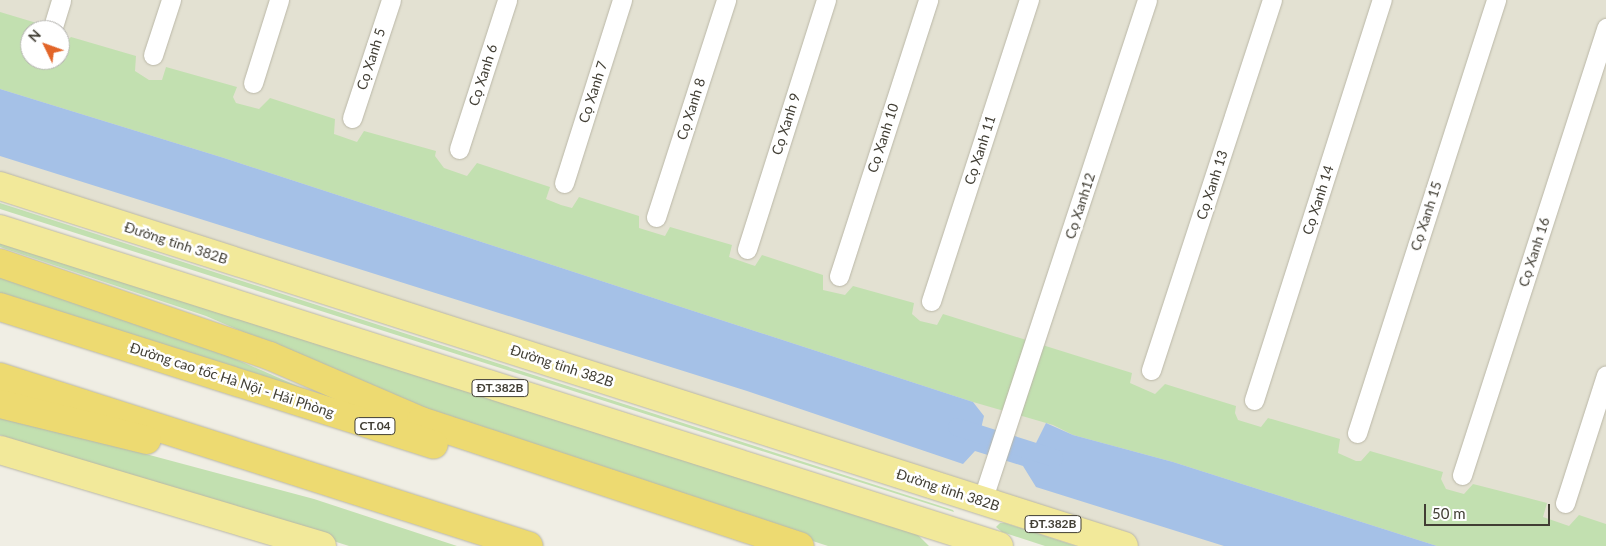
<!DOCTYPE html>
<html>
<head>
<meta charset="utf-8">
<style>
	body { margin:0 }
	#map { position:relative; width:1606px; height:546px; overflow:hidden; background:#f0eee4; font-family:Lato,sans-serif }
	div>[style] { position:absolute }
	.residential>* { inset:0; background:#e3e1d2 }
	.green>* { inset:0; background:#c2e0b0 }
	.water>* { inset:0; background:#a5c1e7 }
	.canal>* { height:18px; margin:-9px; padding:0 9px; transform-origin:9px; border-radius:9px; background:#a5c1e7 }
	.roads { filter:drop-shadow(0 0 1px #bab7a7) drop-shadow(0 0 1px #bab7a7) }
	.minor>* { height:19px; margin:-9.5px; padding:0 9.5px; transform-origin:9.5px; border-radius:9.5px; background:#fff }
	.primary>* { height:28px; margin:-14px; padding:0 14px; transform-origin:14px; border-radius:14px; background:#f2e99a }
	.motorway>* { height:28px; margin:-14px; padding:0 14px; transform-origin:14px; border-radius:14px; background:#edda71 }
	span { translate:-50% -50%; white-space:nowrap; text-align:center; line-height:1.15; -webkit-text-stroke:5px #fff; paint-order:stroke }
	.shield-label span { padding:1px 4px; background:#fff; border:1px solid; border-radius:4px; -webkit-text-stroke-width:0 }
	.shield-label { font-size:12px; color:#413e34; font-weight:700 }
	.street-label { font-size:14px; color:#413e34 }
	.north { position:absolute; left:20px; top:20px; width:50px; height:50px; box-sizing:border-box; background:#fff; border:1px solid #b3b2ae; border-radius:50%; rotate:312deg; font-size:14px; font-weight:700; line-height:20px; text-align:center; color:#413e34 }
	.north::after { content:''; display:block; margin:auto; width:18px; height:22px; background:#e26528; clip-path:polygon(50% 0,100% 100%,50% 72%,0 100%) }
	.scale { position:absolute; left:1424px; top:504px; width:126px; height:22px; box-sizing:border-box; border:2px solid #413e34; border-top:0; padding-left:6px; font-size:15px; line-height:18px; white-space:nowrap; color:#413e34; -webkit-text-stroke:4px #fff; paint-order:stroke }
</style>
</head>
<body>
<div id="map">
	<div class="residential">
		<i style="clip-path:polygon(evenodd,0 0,1606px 0,1606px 546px,1119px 546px,0 186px,0 0,30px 30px,60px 30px,60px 60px,30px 60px,30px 30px)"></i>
	</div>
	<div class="green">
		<i style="clip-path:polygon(0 12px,40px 24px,38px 30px,30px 30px,30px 60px,60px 60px,60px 46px,71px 37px,136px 56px,135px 71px,149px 80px,162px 80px,166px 67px,237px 87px,233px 97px,236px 103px,259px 109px,270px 98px,335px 119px,334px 134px,357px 142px,364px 131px,436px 151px,435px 156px,444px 168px,467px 176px,477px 163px,550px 187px,546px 199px,561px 205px,572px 208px,579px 197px,639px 216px,639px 228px,665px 236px,670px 227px,732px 245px,729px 257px,755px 266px,762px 255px,823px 275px,823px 290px,845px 295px,853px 286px,914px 303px,912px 314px,920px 321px,937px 325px,943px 314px,1132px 373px,1130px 383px,1155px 394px,1165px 384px,1236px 406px,1235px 413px,1238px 420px,1261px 427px,1268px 418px,1340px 439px,1338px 453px,1356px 461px,1361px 461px,1370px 451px,1443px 472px,1441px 479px,1446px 489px,1464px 494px,1473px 484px,1547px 503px,1543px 517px,1569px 526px,1579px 515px,1606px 524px,1606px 546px,1437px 546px,1173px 462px,1073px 435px,1053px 425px,973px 402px,224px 158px,0 89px)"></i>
		<i style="clip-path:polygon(0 203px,953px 510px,954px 512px,0 209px)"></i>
		<i style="clip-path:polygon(0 239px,915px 532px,929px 546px,828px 546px,465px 428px,206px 316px,0 247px)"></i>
		<i style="clip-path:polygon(0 275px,201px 344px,309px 391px,0 299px)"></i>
		<i style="clip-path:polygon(0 415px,314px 499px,457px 546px,349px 546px,0 435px)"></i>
		<i style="clip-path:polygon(1000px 523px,1005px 523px,1076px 546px,1045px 546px,1002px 532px,996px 527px)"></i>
	</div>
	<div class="water">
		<i style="clip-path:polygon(0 89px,224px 158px,973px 402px,984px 416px,979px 437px,1030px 455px,1046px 423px,1073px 435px,1173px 462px,1437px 546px,1224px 546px,1036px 487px,1023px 466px,975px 451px,963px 464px,747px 391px,0 156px)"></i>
	</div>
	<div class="canal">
		<i style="left:957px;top:427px;width:102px;rotate:17.7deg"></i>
	</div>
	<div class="roads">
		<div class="minor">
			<i style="left:52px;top:30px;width:31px;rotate:-73deg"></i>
			<i style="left:153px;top:55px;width:58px;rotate:-71.9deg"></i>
			<i style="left:253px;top:83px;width:87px;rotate:-72.6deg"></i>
			<i style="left:352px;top:118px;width:124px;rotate:-71.7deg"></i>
			<i style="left:459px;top:149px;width:157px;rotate:-72.1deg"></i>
			<i style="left:564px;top:183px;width:192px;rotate:-72.4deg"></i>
			<i style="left:656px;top:217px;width:228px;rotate:-72.1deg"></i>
			<i style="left:747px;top:249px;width:261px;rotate:-72.4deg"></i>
			<i style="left:839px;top:276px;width:290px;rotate:-72.1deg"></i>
			<i style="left:931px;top:301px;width:317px;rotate:-72deg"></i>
			<i style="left:1151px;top:370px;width:389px;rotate:-71.9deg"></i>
			<i style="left:1254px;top:400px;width:420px;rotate:-72.3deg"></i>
			<i style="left:1357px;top:433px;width:455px;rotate:-72.2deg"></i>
			<i style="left:1462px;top:475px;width:470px;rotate:-72.1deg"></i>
			<i style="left:982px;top:501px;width:527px;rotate:-71.77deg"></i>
			<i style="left:1565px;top:503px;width:134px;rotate:-72.2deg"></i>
		</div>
		<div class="primary">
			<i style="left:0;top:186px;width:1180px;rotate:17.76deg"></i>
			<i style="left:0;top:229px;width:1048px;rotate:17.61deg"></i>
			<i style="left:0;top:450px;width:336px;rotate:16.6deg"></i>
		</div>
		<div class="motorway">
			<i style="left:0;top:263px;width:286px;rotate:19deg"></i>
			<i style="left:270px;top:356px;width:164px;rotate:23.3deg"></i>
			<i style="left:421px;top:421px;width:399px;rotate:18.3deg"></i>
			<i style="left:0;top:307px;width:455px;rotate:17.6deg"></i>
			<i style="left:0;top:377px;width:555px;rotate:17.72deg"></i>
			<i style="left:0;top:404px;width:151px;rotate:13.8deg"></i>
		</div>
	</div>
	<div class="shield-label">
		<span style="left:500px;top:388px">ĐT.382B</span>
		<span style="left:375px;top:426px">CT.04</span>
		<span style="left:1053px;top:524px">ĐT.382B</span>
	</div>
	<div class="street-label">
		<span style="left:371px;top:59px;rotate:-72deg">Cọ Xanh 5</span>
		<span style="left:483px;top:75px;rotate:-72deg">Cọ Xanh 6</span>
		<span style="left:593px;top:92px;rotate:-72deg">Cọ Xanh 7</span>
		<span style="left:691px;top:109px;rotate:-72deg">Cọ Xanh 8</span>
		<span style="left:786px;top:124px;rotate:-72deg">Cọ Xanh 9</span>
		<span style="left:883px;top:138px;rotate:-72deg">Cọ Xanh 10</span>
		<span style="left:980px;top:150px;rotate:-72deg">Cọ Xanh 11</span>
		<span style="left:1212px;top:185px;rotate:-72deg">Cọ Xanh 13</span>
		<span style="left:1318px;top:200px;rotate:-72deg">Cọ Xanh 14</span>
		<span style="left:1080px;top:206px;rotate:-72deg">Cọ Xanh12</span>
		<span style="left:1426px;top:216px;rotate:-72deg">Cọ Xanh 15</span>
		<span style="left:176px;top:243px;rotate:18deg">Đường tỉnh 382B</span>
		<span style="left:1534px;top:252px;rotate:-72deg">Cọ Xanh 16</span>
		<span style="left:562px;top:366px;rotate:18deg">Đường tỉnh 382B</span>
		<span style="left:232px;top:380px;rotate:18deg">Đường cao tốc Hà Nội - Hải Phòng</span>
		<span style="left:948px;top:490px;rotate:18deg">Đường tỉnh 382B</span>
	</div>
	<div class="north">N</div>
	<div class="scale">50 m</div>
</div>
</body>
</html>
